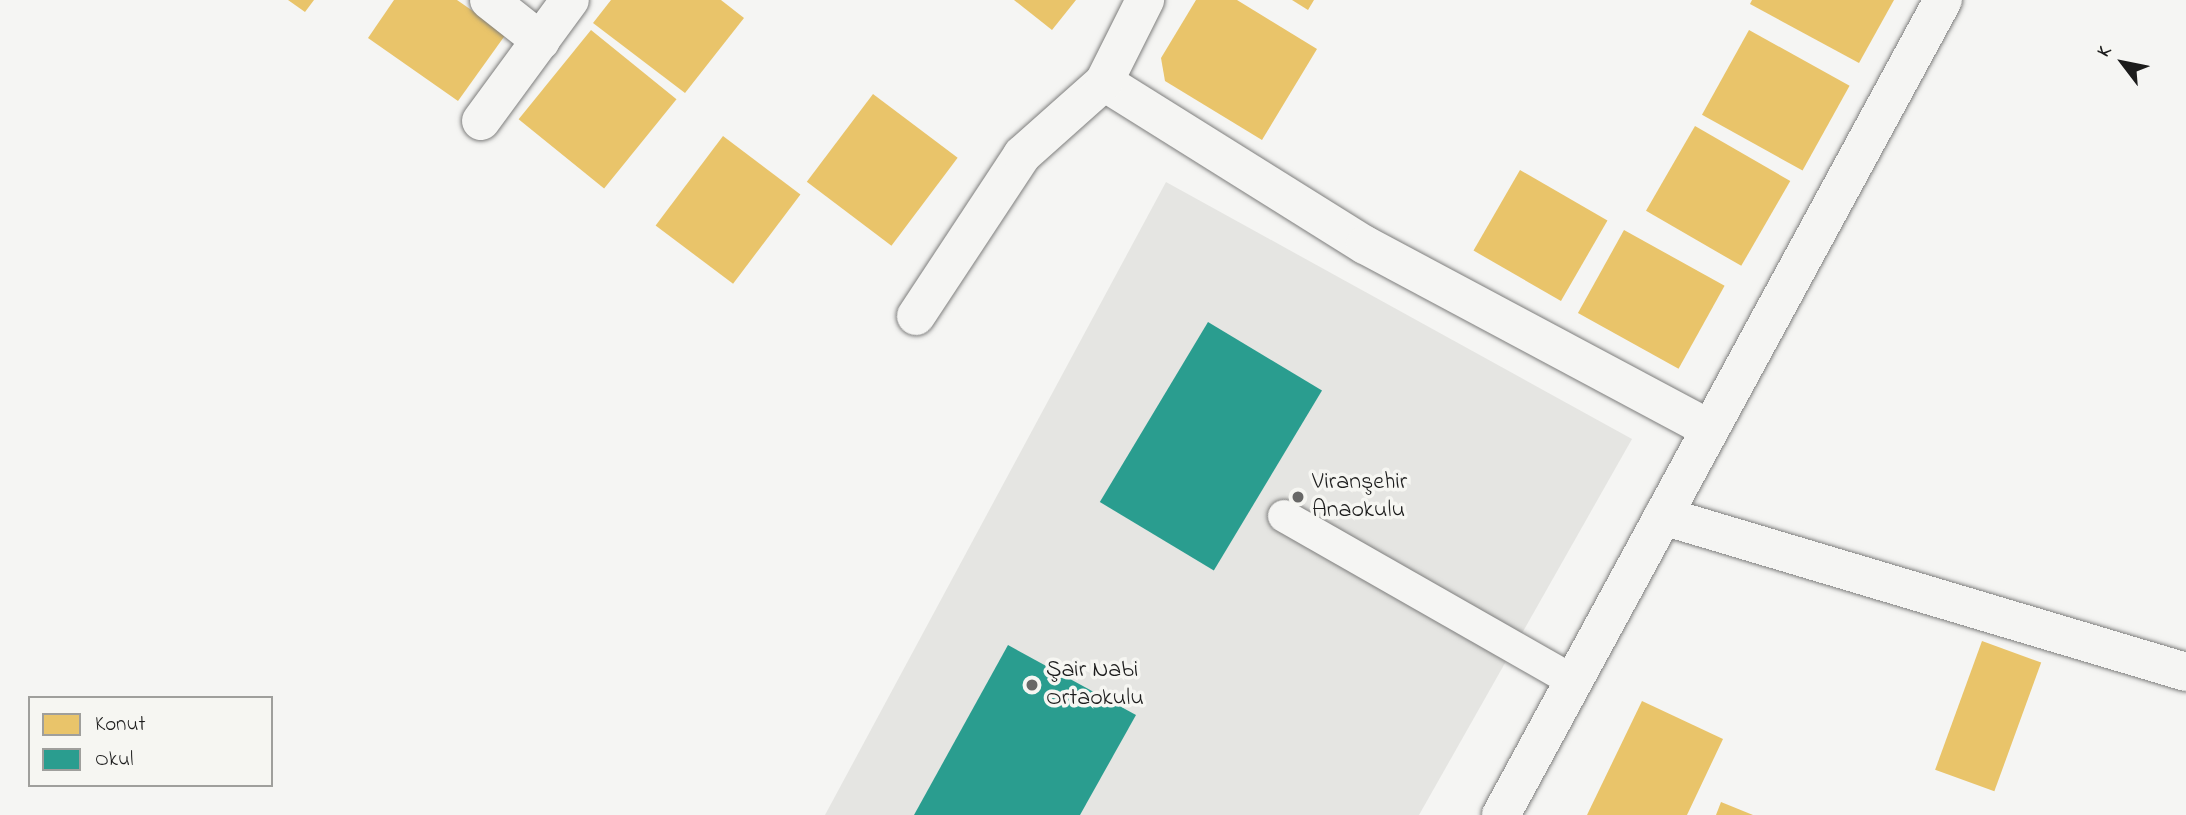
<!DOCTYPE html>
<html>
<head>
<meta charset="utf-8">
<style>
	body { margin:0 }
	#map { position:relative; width:2186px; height:815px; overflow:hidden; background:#f5f5f3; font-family:"Indie Flower",sans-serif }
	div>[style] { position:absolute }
	.built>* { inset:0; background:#e5e5e2 }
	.homes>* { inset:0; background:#e9c46a; transform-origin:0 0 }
	.schools>* { inset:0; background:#2a9d8f; transform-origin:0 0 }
	.roads { filter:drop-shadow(0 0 2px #7e7e7d) drop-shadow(0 0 2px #7e7e7d) }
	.service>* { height:32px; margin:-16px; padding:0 16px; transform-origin:16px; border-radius:16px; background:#f5f5f3 }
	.minor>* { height:38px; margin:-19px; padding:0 19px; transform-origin:19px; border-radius:19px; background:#f5f5f3 }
	.tertiary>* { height:38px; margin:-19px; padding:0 19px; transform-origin:19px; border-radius:19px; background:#f5f5f3 }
	.dots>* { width:19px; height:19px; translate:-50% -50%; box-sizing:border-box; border:4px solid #f6f6f2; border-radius:50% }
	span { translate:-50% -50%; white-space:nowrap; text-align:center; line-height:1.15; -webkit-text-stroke:7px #f6f6f2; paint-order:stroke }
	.poi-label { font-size:24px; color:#1c1c1c }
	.left { translate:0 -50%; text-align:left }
	.legend { position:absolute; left:28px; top:696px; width:245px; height:91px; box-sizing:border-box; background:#f6f6f2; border:2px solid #9f9f9c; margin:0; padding:9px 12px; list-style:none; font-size:21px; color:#1c1c1c }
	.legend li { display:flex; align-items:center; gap:14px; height:35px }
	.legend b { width:35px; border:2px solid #9f9f9c }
	.north { position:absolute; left:2088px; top:28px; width:70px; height:70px; -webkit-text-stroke:5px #f6f6f2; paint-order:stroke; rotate:302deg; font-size:19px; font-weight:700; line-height:28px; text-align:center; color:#1c1c1c }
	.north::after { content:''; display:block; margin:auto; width:24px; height:32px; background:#1c1c1c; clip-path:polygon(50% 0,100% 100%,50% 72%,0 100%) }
</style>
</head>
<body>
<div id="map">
	<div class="built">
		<i style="clip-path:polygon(1166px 182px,1632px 439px,1419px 815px,825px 815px)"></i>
	</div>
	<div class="homes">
		<i style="clip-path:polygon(288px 0,314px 0,305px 12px)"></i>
		<i style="clip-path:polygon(394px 0,457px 0,506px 34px,458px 101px,368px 38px)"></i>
		<i style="clip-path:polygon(611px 0,721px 0,744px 18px,685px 93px,593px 23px)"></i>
		<i style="clip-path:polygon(1014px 0,1076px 0,1052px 30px)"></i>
		<i style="clip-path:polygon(1196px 0,1237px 0,1317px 49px,1262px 140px,1165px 81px,1161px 58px)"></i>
		<i style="clip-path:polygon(1292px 0,1314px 0,1308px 10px)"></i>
		<i style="clip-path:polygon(1752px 0,1894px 0,1859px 63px,1750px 4px)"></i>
		<i style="left:591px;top:30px;width:110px;height:115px;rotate:39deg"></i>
		<i style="left:1749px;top:30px;width:115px;height:97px;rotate:29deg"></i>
		<i style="left:873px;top:94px;width:106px;height:110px;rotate:37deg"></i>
		<i style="left:1695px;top:126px;width:110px;height:98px;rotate:30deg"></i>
		<i style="left:723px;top:136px;width:97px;height:112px;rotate:37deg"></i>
		<i style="left:1520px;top:170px;width:101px;height:93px;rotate:30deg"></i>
		<i style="left:1624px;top:230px;width:115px;height:95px;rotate:29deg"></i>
		<i style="left:1982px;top:641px;width:63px;height:137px;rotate:20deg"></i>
		<i style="clip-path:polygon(1642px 701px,1723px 739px,1687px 815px,1587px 815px)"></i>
		<i style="clip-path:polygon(1721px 802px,1753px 815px,1716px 815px)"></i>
	</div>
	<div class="schools">
		<i style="left:1208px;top:322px;width:133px;height:210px;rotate:31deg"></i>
		<i style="clip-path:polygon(1008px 645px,1136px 715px,1080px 815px,914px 815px)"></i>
	</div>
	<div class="roads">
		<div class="service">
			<i style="left:1284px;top:516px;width:333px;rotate:29.7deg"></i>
		</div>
		<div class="minor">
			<i style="left:489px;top:0;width:66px;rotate:38.3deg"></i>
			<i style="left:1104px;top:82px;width:308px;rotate:32deg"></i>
			<i style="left:1365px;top:245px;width:391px;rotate:28.1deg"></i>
			<i style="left:481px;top:121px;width:150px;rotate:-53.7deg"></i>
			<i style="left:916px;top:316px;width:193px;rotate:-56.6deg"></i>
			<i style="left:1022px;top:155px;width:110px;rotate:-41.7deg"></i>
			<i style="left:1104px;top:82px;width:92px;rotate:-63.4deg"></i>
			<i style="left:1663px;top:516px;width:546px;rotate:16.61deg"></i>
		</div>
		<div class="tertiary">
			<i style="left:1501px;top:815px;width:927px;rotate:-61.53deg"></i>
		</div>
	</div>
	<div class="dots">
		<i style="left:1298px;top:497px;background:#686867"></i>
		<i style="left:1032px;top:685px;background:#686867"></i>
	</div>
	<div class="poi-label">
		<span class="left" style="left:1312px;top:497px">Viranşehir<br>Anaokulu</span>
		<span class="left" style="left:1046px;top:685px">Şair Nabi<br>Ortaokulu</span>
	</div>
	<ul class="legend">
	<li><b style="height:19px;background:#e9c46a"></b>Konut</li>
	<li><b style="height:19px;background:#2a9d8f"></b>Okul</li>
	</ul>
	<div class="north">K</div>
</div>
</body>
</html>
